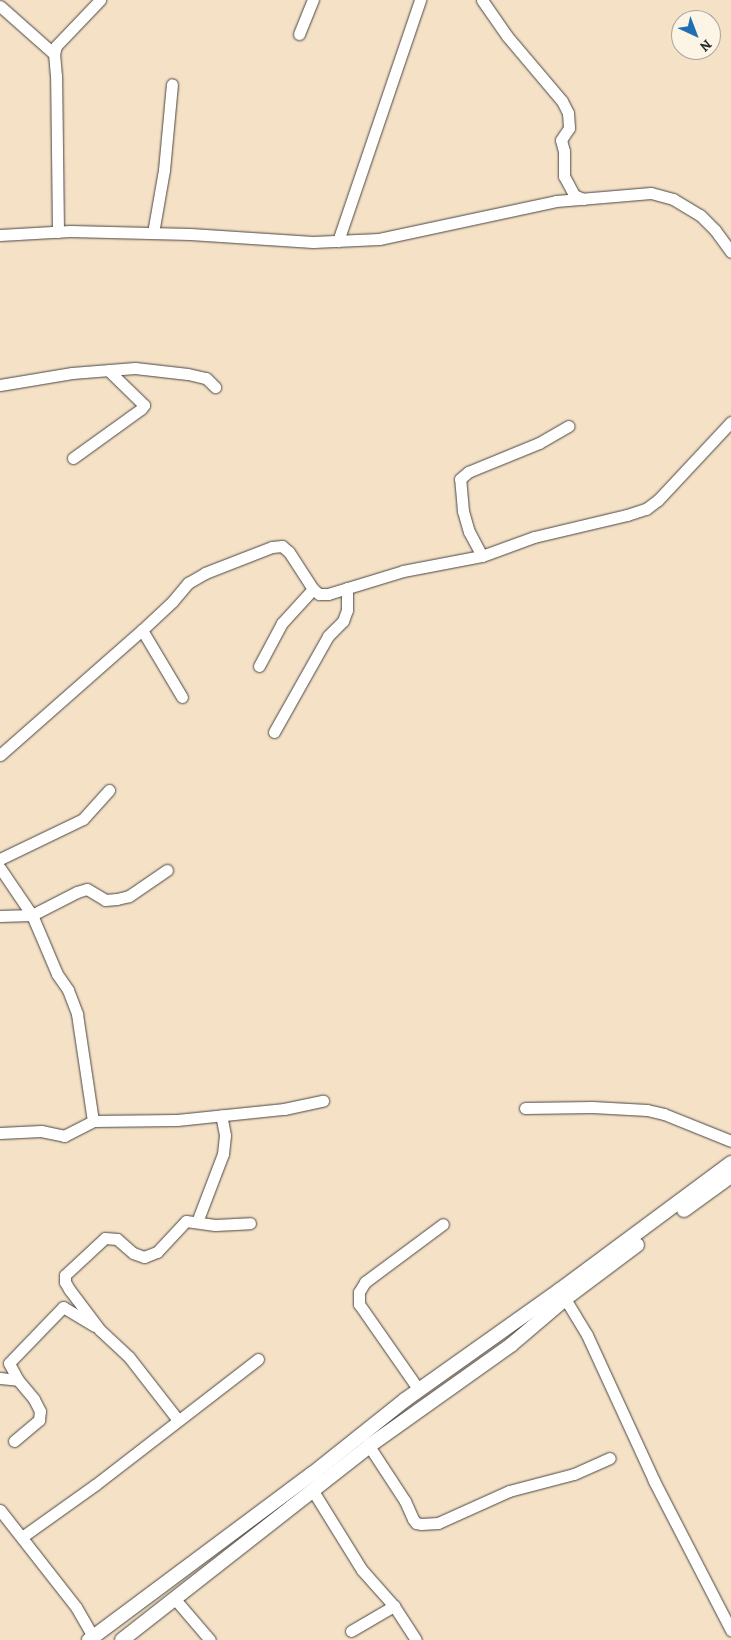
<!DOCTYPE html>
<html>
<head>
<meta charset="utf-8">
<style>
	body { margin:0 }
	#map { position:relative; width:731px; height:1640px; overflow:hidden; background:#f5e1c6; font-family:Alegreya,serif }
	div>[style] { position:absolute }
	.roads { filter:drop-shadow(0 0 1px #494642) drop-shadow(0 0 1px #494642) }
	.minor>* { height:11px; margin:-5.5px; padding:0 5.5px; transform-origin:5.5px; border-radius:5.5px; background:#fff }
	.major>* { height:14px; margin:-7px; padding:0 7px; transform-origin:7px; border-radius:7px; background:#fff }
	span { translate:-50% -50%; white-space:nowrap; text-align:center; line-height:1.15; -webkit-text-stroke:4px #fcf5e5; paint-order:stroke }
	.north { position:absolute; left:671px; top:10px; width:50px; height:50px; box-sizing:border-box; background:#fcf5e5; border:1px solid #a8a49b; border-radius:50%; rotate:137deg; font-size:14px; font-weight:700; line-height:20px; text-align:center; color:#2b2b2b }
	.north::after { content:''; display:block; margin:auto; width:18px; height:22px; background:#1f6fb2; clip-path:polygon(50% 0,100% 100%,50% 72%,0 100%) }
</style>
</head>
<body>
<div id="map">
	<div class="roads">
		<div class="minor">
			<i style="left:482px;top:0;width:44px;rotate:55.2deg"></i>
			<i style="left:507px;top:36px;width:85px;rotate:49.8deg"></i>
			<i style="left:562px;top:101px;width:13px;rotate:63deg"></i>
			<i style="left:568px;top:113px;width:15px;rotate:86deg"></i>
			<i style="left:569px;top:128px;width:14px;rotate:124deg"></i>
			<i style="left:561px;top:140px;width:11px;rotate:75deg"></i>
			<i style="left:564px;top:151px;width:25px;rotate:90deg"></i>
			<i style="left:564px;top:176px;width:21px;rotate:62deg"></i>
			<i style="left:574px;top:195px;width:10px;rotate:24deg"></i>
			<i style="left:0;top:6px;width:72px;rotate:41.6deg"></i>
			<i style="left:299px;top:34px;width:37px;rotate:-68deg"></i>
			<i style="left:58px;top:232px;width:156px;rotate:-90.7deg"></i>
			<i style="left:56px;top:76px;width:22px;rotate:-95deg"></i>
			<i style="left:54px;top:54px;width:8px;rotate:-76deg"></i>
			<i style="left:56px;top:46px;width:64px;rotate:-46.3deg"></i>
			<i style="left:153px;top:233px;width:64px;rotate:-80.1deg"></i>
			<i style="left:164px;top:170px;width:86px;rotate:-84.7deg"></i>
			<i style="left:0;top:235px;width:70px;rotate:-3.3deg"></i>
			<i style="left:70px;top:231px;width:120px;rotate:1.4deg"></i>
			<i style="left:190px;top:234px;width:123px;rotate:3.7deg"></i>
			<i style="left:313px;top:242px;width:66px;rotate:-2.6deg"></i>
			<i style="left:379px;top:239px;width:181px;rotate:-12.1deg"></i>
			<i style="left:556px;top:201px;width:95px;rotate:-4.8deg"></i>
			<i style="left:651px;top:193px;width:23px;rotate:15deg"></i>
			<i style="left:673px;top:199px;width:31px;rotate:31deg"></i>
			<i style="left:700px;top:215px;width:21px;rotate:45deg"></i>
			<i style="left:715px;top:230px;width:27px;rotate:54deg"></i>
			<i style="left:338px;top:241px;width:255px;rotate:-71.2deg"></i>
			<i style="left:0;top:385px;width:73px;rotate:-9.5deg"></i>
			<i style="left:72px;top:373px;width:63px;rotate:-4.5deg"></i>
			<i style="left:135px;top:368px;width:53px;rotate:6.5deg"></i>
			<i style="left:188px;top:374px;width:18px;rotate:13deg"></i>
			<i style="left:206px;top:378px;width:13px;rotate:45deg"></i>
			<i style="left:73px;top:458px;width:84px;rotate:-35.8deg"></i>
			<i style="left:141px;top:409px;width:5px;rotate:-53deg"></i>
			<i style="left:144px;top:405px;width:50px;rotate:-135.8deg"></i>
			<i style="left:482px;top:556px;width:27px;rotate:-118deg"></i>
			<i style="left:469px;top:532px;width:22px;rotate:-106deg"></i>
			<i style="left:463px;top:511px;width:32px;rotate:-95deg"></i>
			<i style="left:460px;top:479px;width:11px;rotate:-41deg"></i>
			<i style="left:468px;top:472px;width:77px;rotate:-22.2deg"></i>
			<i style="left:539px;top:443px;width:34px;rotate:-30deg"></i>
			<i style="left:142px;top:630px;width:78px;rotate:59.2deg"></i>
			<i style="left:259px;top:666px;width:49px;rotate:-61.9deg"></i>
			<i style="left:282px;top:623px;width:46px;rotate:-47.6deg"></i>
			<i style="left:274px;top:732px;width:110px;rotate:-60.6deg"></i>
			<i style="left:328px;top:636px;width:21px;rotate:-45deg"></i>
			<i style="left:343px;top:621px;width:12px;rotate:-70deg"></i>
			<i style="left:347px;top:610px;width:22px;rotate:-90deg"></i>
			<i style="left:0;top:755px;width:189px;rotate:-41.4deg"></i>
			<i style="left:142px;top:630px;width:41px;rotate:-43deg"></i>
			<i style="left:172px;top:602px;width:25px;rotate:-50deg"></i>
			<i style="left:188px;top:583px;width:20px;rotate:-30deg"></i>
			<i style="left:205px;top:573px;width:72px;rotate:-21.2deg"></i>
			<i style="left:272px;top:547px;width:10px;rotate:-6deg"></i>
			<i style="left:282px;top:546px;width:9px;rotate:41deg"></i>
			<i style="left:289px;top:552px;width:44px;rotate:57deg"></i>
			<i style="left:313px;top:589px;width:8px;rotate:40deg"></i>
			<i style="left:319px;top:594px;width:9px"></i>
			<i style="left:328px;top:594px;width:78px;rotate:-17deg"></i>
			<i style="left:403px;top:571px;width:80px;rotate:-10.8deg"></i>
			<i style="left:482px;top:556px;width:55px;rotate:-20.1deg"></i>
			<i style="left:534px;top:537px;width:96px;rotate:-13.3deg"></i>
			<i style="left:627px;top:515px;width:20px;rotate:-18deg"></i>
			<i style="left:646px;top:509px;width:15px;rotate:-37deg"></i>
			<i style="left:658px;top:500px;width:107px;rotate:-46.9deg"></i>
			<i style="left:0;top:859px;width:92px;rotate:-25.7deg"></i>
			<i style="left:83px;top:819px;width:39px;rotate:-48deg"></i>
			<i style="left:0;top:868px;width:57px;rotate:55.8deg"></i>
			<i style="left:32px;top:915px;width:64px;rotate:67deg"></i>
			<i style="left:57px;top:974px;width:19px;rotate:55deg"></i>
			<i style="left:68px;top:990px;width:26px;rotate:69deg"></i>
			<i style="left:77px;top:1014px;width:108px;rotate:81.5deg"></i>
			<i style="left:0;top:916px;width:32px;rotate:-2deg"></i>
			<i style="left:32px;top:915px;width:51px;rotate:-27.1deg"></i>
			<i style="left:77px;top:892px;width:10px;rotate:-17deg"></i>
			<i style="left:87px;top:889px;width:21px;rotate:31deg"></i>
			<i style="left:105px;top:900px;width:12px;rotate:-5deg"></i>
			<i style="left:117px;top:899px;width:12px;rotate:-14deg"></i>
			<i style="left:129px;top:896px;width:46px;rotate:-34.4deg"></i>
			<i style="left:525px;top:1108px;width:67px;rotate:-0.9deg"></i>
			<i style="left:592px;top:1107px;width:55px;rotate:3.1deg"></i>
			<i style="left:647px;top:1110px;width:17px;rotate:13deg"></i>
			<i style="left:664px;top:1114px;width:72px;rotate:21.9deg"></i>
			<i style="left:0;top:1133px;width:41px;rotate:-2.8deg"></i>
			<i style="left:41px;top:1131px;width:24px;rotate:12deg"></i>
			<i style="left:64px;top:1136px;width:33px;rotate:-27deg"></i>
			<i style="left:93px;top:1121px;width:84px;rotate:-0.7deg"></i>
			<i style="left:177px;top:1120px;width:108px;rotate:-5.9deg"></i>
			<i style="left:284px;top:1109px;width:40px;rotate:-12deg"></i>
			<i style="left:197px;top:1222px;width:73px;rotate:-69.1deg"></i>
			<i style="left:223px;top:1154px;width:19px;rotate:-84deg"></i>
			<i style="left:225px;top:1135px;width:20px;rotate:-101deg"></i>
			<i style="left:561px;top:1292px;width:50px;rotate:58.8deg"></i>
			<i style="left:587px;top:1335px;width:161px;rotate:65.3deg"></i>
			<i style="left:654px;top:1481px;width:168px;rotate:62.7deg"></i>
			<i style="left:0;top:1378px;width:18px;rotate:6deg"></i>
			<i style="left:18px;top:1380px;width:19px;rotate:-118deg"></i>
			<i style="left:9px;top:1363px;width:78px;rotate:-46deg"></i>
			<i style="left:63px;top:1307px;width:37px;rotate:31deg"></i>
			<i style="left:419px;top:1390px;width:105px;rotate:-124.9deg"></i>
			<i style="left:359px;top:1304px;width:12px;rotate:-90deg"></i>
			<i style="left:359px;top:1292px;width:12px;rotate:-59deg"></i>
			<i style="left:365px;top:1282px;width:97px;rotate:-36.6deg"></i>
			<i style="left:178px;top:1420px;width:80px;rotate:-127.9deg"></i>
			<i style="left:129px;top:1357px;width:40px;rotate:-137deg"></i>
			<i style="left:100px;top:1330px;width:51px;rotate:-127.1deg"></i>
			<i style="left:69px;top:1289px;width:8px;rotate:-120deg"></i>
			<i style="left:65px;top:1282px;width:7px;rotate:-90deg"></i>
			<i style="left:65px;top:1275px;width:54px;rotate:-42.8deg"></i>
			<i style="left:105px;top:1238px;width:12px;rotate:5deg"></i>
			<i style="left:117px;top:1239px;width:21px;rotate:41deg"></i>
			<i style="left:133px;top:1253px;width:12px;rotate:20deg"></i>
			<i style="left:144px;top:1257px;width:14px;rotate:-21deg"></i>
			<i style="left:157px;top:1252px;width:42px;rotate:-46.9deg"></i>
			<i style="left:186px;top:1221px;width:29px;rotate:8deg"></i>
			<i style="left:215px;top:1225px;width:35px;rotate:-3deg"></i>
			<i style="left:14px;top:1441px;width:33px;rotate:-40deg"></i>
			<i style="left:39px;top:1420px;width:9px;rotate:-84deg"></i>
			<i style="left:40px;top:1411px;width:13px;rotate:-117deg"></i>
			<i style="left:34px;top:1399px;width:25px;rotate:-130deg"></i>
			<i style="left:369px;top:1446px;width:66px;rotate:56.8deg"></i>
			<i style="left:405px;top:1501px;width:20px;rotate:66deg"></i>
			<i style="left:413px;top:1519px;width:5px;rotate:53deg"></i>
			<i style="left:416px;top:1523px;width:5px;rotate:11deg"></i>
			<i style="left:421px;top:1524px;width:17px;rotate:-3deg"></i>
			<i style="left:438px;top:1523px;width:78px;rotate:-24.3deg"></i>
			<i style="left:509px;top:1491px;width:67px;rotate:-14.7deg"></i>
			<i style="left:574px;top:1474px;width:39px;rotate:-24deg"></i>
			<i style="left:313px;top:1491px;width:93px;rotate:58.2deg"></i>
			<i style="left:362px;top:1570px;width:48px;rotate:48.4deg"></i>
			<i style="left:394px;top:1606px;width:40px;rotate:57.1deg"></i>
			<i style="left:0;top:1510px;width:123px;rotate:51.9deg"></i>
			<i style="left:76px;top:1607px;width:34px;rotate:60deg"></i>
			<i style="left:22px;top:1537px;width:90px;rotate:-35.5deg"></i>
			<i style="left:95px;top:1485px;width:206px;rotate:-37.7deg"></i>
			<i style="left:174px;top:1598px;width:55px;rotate:49.4deg"></i>
			<i style="left:351px;top:1631px;width:50px;rotate:-30.2deg"></i>
		</div>
		<div class="major">
			<i style="left:684px;top:1210px;width:58px;rotate:-35.9deg"></i>
			<i style="left:89px;top:1640px;width:278px;rotate:-36.7deg"></i>
			<i style="left:312px;top:1474px;width:119px;rotate:-38.5deg"></i>
			<i style="left:405px;top:1400px;width:190px;rotate:-35.4deg"></i>
			<i style="left:560px;top:1290px;width:213px;rotate:-36.6deg"></i>
			<i style="left:122px;top:1640px;width:314px;rotate:-38.1deg"></i>
			<i style="left:369px;top:1446px;width:174px;rotate:-35.4deg"></i>
			<i style="left:511px;top:1345px;width:71px;rotate:-40.4deg"></i>
			<i style="left:565px;top:1299px;width:90px;rotate:-36.9deg"></i>
		</div>
	</div>
	<div class="north">N</div>
</div>
</body>
</html>
